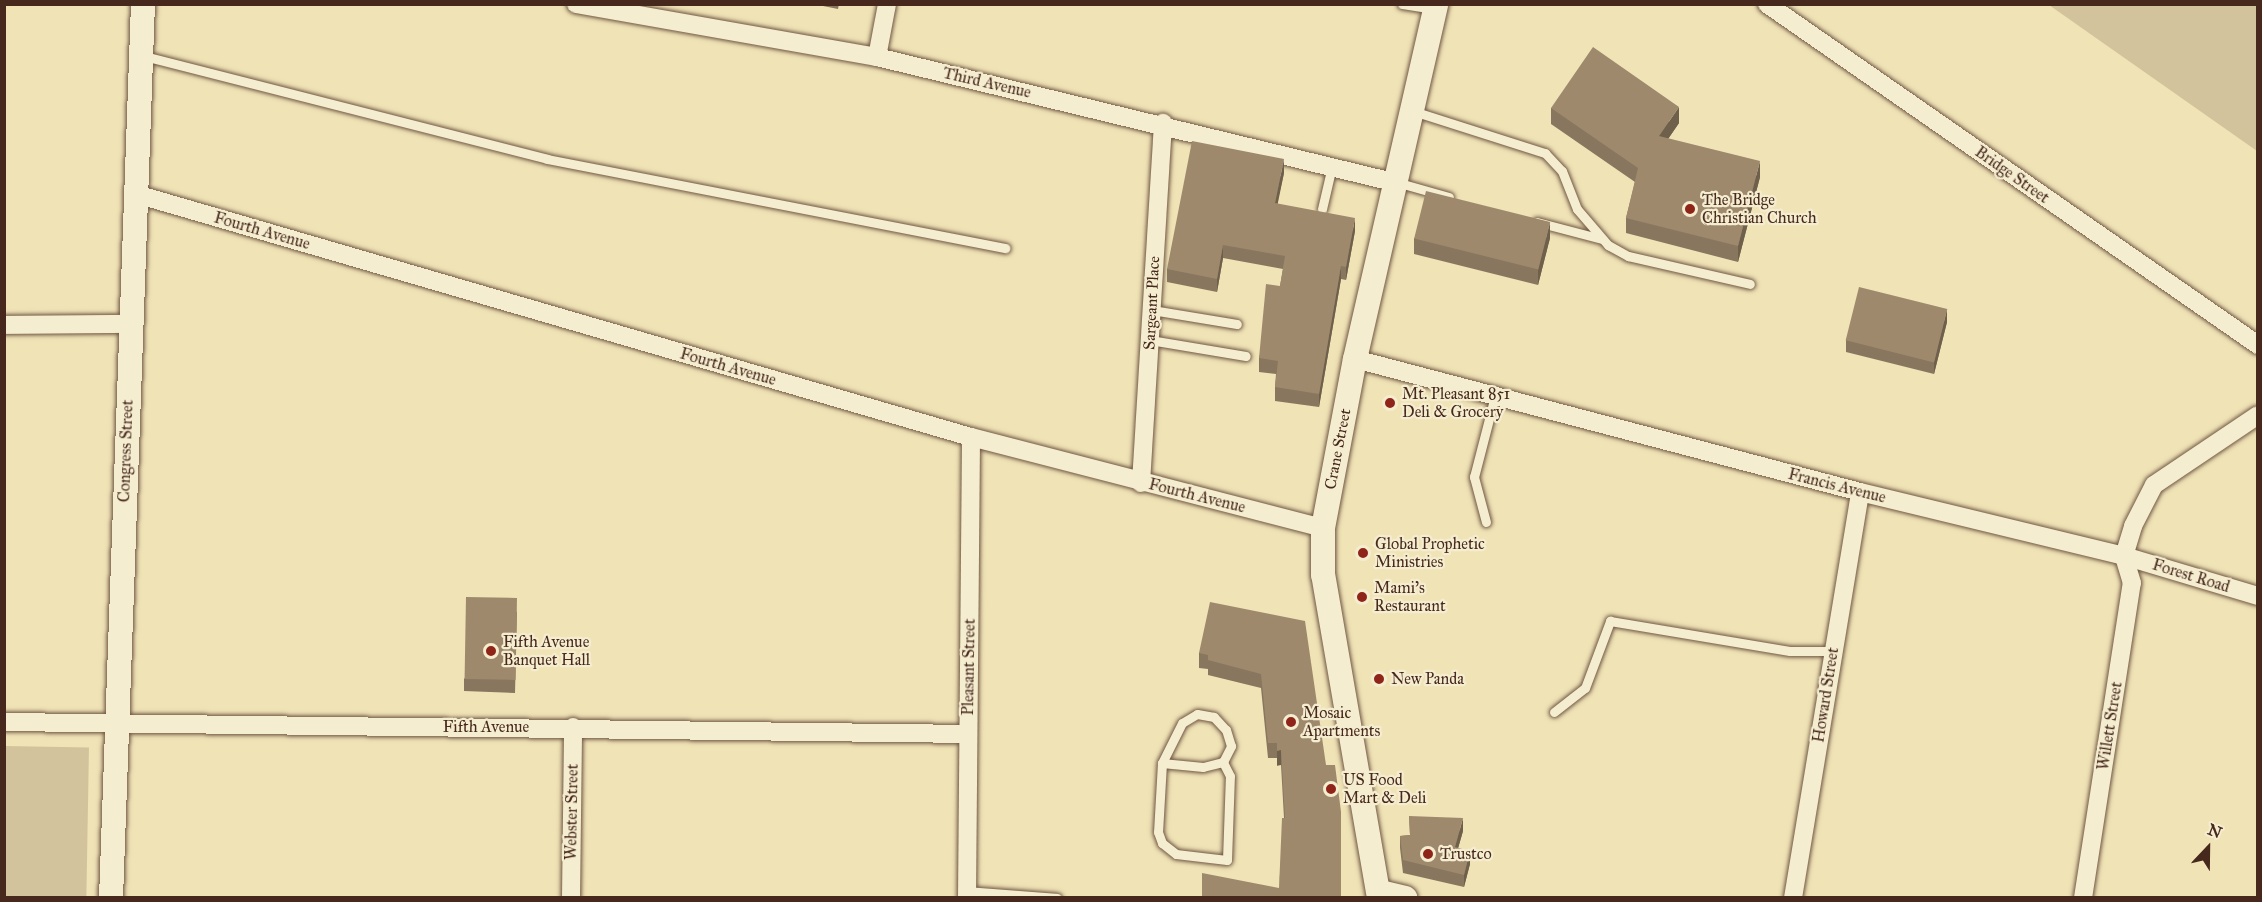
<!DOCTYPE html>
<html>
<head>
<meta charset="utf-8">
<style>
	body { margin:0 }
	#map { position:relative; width:2262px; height:902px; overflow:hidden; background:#f0e3b6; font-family:"IM FELL Great Primer",serif }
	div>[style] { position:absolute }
	.green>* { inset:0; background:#d3c39c; transform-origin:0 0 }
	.roads { filter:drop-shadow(0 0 2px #705743) drop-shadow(0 0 2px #705743) }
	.service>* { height:9px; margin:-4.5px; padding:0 4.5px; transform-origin:4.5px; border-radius:4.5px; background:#f5edd0 }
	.minor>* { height:18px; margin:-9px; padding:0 9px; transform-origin:9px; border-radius:9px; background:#f5edd0 }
	.tertiary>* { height:24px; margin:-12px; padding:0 12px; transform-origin:12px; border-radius:12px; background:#f5edd0 }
	.wall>* { inset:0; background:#88765e }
	.shaded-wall>* { inset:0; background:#6f604c; transform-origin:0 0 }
	.building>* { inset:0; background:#9e896d; transform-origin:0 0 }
	.dots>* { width:16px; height:16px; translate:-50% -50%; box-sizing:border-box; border:3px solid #f5edd0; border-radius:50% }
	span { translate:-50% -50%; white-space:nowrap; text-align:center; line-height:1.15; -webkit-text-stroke:4.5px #f5edd0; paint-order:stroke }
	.street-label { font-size:16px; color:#46281d }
	.poi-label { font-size:16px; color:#46281d }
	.left { translate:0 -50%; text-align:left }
	.frame { position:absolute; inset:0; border:6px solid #46281d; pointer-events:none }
	.north { position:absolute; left:2178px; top:818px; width:60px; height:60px; -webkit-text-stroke:4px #f5edd0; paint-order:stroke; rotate:22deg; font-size:16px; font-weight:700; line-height:24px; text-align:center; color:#46281d }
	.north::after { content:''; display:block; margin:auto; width:21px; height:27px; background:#46281d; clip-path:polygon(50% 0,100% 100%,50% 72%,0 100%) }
</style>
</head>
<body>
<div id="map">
	<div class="green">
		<i style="clip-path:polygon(2049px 5px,2257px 5px,2257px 151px)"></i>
		<i style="left:5px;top:746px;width:84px;height:151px;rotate:1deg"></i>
	</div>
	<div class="roads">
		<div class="service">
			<i style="left:1402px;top:4px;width:33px;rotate:9deg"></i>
			<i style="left:144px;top:56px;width:416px;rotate:14.3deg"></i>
			<i style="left:547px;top:159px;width:467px;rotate:11deg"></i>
			<i style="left:1413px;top:111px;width:139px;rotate:17.7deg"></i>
			<i style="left:1545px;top:153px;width:25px;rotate:47deg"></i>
			<i style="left:1562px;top:171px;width:41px;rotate:68.5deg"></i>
			<i style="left:1577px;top:209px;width:48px;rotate:49.3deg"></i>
			<i style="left:1608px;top:245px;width:23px;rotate:29deg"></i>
			<i style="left:1628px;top:256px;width:125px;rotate:12.9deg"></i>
			<i style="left:1396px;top:182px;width:55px;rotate:15.8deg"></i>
			<i style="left:1322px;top:209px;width:44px;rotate:-76.9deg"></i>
			<i style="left:1537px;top:222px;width:67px;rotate:14.7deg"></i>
			<i style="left:1152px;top:310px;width:86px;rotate:9.4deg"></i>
			<i style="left:1150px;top:340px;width:97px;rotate:9.5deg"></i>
			<i style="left:1486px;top:522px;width:47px;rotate:-104.9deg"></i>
			<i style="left:1474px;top:477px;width:84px;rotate:-75.5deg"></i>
			<i style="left:1554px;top:712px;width:39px;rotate:-38deg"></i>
			<i style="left:1585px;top:688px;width:72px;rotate:-69.5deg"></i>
			<i style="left:1610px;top:621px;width:182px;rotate:9.5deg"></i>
			<i style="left:1790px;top:651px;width:44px"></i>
			<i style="left:1162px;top:763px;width:41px;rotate:5.6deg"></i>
			<i style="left:1203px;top:767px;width:21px;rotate:-14deg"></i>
			<i style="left:1223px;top:762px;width:18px;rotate:-63deg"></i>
			<i style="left:1231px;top:746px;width:17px;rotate:-107deg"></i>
			<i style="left:1226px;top:730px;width:18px;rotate:-133deg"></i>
			<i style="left:1214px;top:717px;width:17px;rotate:-170deg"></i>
			<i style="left:1197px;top:714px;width:17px;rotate:149deg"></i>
			<i style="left:1182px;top:723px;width:45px;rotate:116.6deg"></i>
			<i style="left:1162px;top:763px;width:69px;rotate:93.3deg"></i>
			<i style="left:1158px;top:832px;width:12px;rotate:70deg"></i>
			<i style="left:1162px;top:843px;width:18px;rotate:38deg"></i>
			<i style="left:1176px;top:854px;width:51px;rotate:6.7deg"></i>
			<i style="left:1227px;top:860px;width:84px;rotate:-88deg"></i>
			<i style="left:1230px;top:776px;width:16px;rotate:-117deg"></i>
			<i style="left:967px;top:891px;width:90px;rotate:4.4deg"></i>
		</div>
		<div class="minor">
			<i style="left:576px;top:4px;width:306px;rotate:10deg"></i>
			<i style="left:877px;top:57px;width:531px;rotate:13.62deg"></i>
			<i style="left:1767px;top:4px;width:598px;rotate:34.78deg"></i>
			<i style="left:877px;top:57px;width:54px;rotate:-79.3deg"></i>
			<i style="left:136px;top:194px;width:870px;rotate:16.23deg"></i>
			<i style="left:971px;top:437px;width:364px;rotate:14.5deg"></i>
			<i style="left:4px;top:325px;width:127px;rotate:-0.5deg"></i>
			<i style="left:1355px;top:359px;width:522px;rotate:14.75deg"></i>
			<i style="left:1860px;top:492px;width:272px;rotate:13.6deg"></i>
			<i style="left:2124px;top:556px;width:31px;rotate:-73deg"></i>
			<i style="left:2133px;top:526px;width:46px;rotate:-62.9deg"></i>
			<i style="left:2154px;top:485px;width:125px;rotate:-33.9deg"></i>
			<i style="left:1141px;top:483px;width:361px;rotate:-86.5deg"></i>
			<i style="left:2124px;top:556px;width:140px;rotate:16.6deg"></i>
			<i style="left:4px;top:722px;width:964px;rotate:0.71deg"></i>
			<i style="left:571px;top:898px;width:171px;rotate:-89.3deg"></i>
			<i style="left:967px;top:898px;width:461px;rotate:-89.5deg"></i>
			<i style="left:1793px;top:898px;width:411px;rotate:-80.6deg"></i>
			<i style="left:2083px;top:898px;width:319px;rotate:-81.2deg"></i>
			<i style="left:2132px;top:583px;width:28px;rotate:-107deg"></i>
		</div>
		<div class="tertiary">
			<i style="left:1380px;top:892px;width:26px;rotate:13deg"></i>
			<i style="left:111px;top:898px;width:895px;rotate:-87.95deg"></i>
			<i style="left:1379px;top:898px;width:328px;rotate:-99.8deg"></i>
			<i style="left:1323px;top:575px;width:47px;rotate:-90deg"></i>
			<i style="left:1323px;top:528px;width:172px;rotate:-79.3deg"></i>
			<i style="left:1355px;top:359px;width:364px;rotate:-77.1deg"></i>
		</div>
	</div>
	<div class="wall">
		<i style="clip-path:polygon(813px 4px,839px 4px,838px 9px)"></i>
		<i style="clip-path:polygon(1551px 108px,1679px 123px,1668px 139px,1760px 177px,1738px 262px,1626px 233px,1626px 218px,1635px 182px,1551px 124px)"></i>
		<i style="clip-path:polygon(1284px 173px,1277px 204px,1355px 231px,1346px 280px,1341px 279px,1319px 407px,1275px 401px,1275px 387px,1276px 374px,1259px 372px,1259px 358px,1280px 286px,1283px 269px,1223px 258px,1217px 292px,1167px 282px,1167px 269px)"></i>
		<i style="clip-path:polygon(1414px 238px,1550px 238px,1538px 285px,1414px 254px)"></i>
		<i style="clip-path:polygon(1947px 322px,1934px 374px,1846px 352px,1846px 340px)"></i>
		<i style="clip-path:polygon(517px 611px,515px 693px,464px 691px,464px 679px)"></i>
		<i style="clip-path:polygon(1305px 621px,1279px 888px,1284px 818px,1281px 765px,1277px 766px,1277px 758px,1268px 758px,1261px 688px,1208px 675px,1208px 669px,1199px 668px,1199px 653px)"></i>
		<i style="clip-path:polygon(1409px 816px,1463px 831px,1458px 848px,1470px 864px,1464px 887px,1403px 873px,1400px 848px,1400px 836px,1410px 835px)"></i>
	</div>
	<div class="shaded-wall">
		<i style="clip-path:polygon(1679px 107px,1679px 123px,1659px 152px,1659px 136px)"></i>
		<i style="clip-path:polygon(1284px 159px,1284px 173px,1275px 217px,1275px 203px)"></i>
		<i style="clip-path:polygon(1760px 161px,1760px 177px,1738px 262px,1738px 246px)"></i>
		<i style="clip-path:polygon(1355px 218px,1355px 231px,1346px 280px,1346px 267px)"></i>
		<i style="clip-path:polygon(1550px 222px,1550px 238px,1538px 285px,1538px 269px)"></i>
		<i style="clip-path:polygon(1223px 245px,1223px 258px,1217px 292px,1217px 279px)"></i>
		<i style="clip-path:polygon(1341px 266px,1341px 279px,1319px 407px,1319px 394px)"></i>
		<i style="clip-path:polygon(1947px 309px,1947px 322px,1934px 374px,1934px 362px)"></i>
		<i style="left:1281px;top:750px;width:15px;height:4px;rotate:90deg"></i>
		<i style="clip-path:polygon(1463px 818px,1463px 831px,1455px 859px,1455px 847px)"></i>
		<i style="clip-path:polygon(1470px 851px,1470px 864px,1464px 887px,1464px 875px)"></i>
	</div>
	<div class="building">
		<i style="clip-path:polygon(1593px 47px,1679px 107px,1659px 136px,1760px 161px,1738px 246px,1626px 218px,1638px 168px,1551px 108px)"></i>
		<i style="clip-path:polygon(1192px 141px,1284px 159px,1275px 203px,1355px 218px,1346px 267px,1341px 266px,1319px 394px,1275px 387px,1278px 361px,1259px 358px,1266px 284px,1280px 286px,1285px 256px,1223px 245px,1217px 279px,1167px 269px)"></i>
		<i style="left:1426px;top:191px;width:128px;height:49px;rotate:14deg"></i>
		<i style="left:1859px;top:287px;width:91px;height:55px;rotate:14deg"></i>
		<i style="left:466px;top:597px;width:51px;height:82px;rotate:1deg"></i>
		<i style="clip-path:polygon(1210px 602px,1305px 621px,1326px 765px,1335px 765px,1341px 812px,1341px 897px,1202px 897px,1202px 873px,1279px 888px,1282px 818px,1285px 818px,1281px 750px,1277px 751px,1277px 743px,1268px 743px,1261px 674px,1208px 660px,1208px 655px,1199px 653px)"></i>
		<i style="clip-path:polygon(1409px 816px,1463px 818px,1455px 847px,1470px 851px,1464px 875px,1403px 860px,1400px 836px,1410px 835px)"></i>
	</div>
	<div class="dots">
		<i style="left:1690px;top:209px;background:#8f2418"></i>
		<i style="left:1390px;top:403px;background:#8f2418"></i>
		<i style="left:1363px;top:553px;background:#8f2418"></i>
		<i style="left:1362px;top:597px;background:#8f2418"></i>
		<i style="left:491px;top:651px;background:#8f2418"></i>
		<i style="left:1379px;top:679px;background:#8f2418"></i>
		<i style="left:1291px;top:722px;background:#8f2418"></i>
		<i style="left:1331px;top:789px;background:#8f2418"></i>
		<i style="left:1428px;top:854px;background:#8f2418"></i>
	</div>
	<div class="street-label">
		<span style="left:987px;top:83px;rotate:13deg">Third Avenue</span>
		<span style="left:2012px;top:175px;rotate:35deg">Bridge Street</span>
		<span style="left:262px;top:231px;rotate:16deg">Fourth Avenue</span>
		<span style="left:1152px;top:303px;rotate:-87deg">Sargeant Place</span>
		<span style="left:728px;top:367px;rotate:16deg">Fourth Avenue</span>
		<span style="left:1338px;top:449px;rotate:-79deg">Crane Street</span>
		<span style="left:126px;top:451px;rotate:-88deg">Congress Street</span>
		<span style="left:1837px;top:486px;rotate:14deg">Francis Avenue</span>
		<span style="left:1197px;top:496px;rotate:14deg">Fourth Avenue</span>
		<span style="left:2191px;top:576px;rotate:17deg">Forest Road</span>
		<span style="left:969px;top:667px;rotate:-89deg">Pleasant Street</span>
		<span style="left:1826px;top:695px;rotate:-81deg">Howard Street</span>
		<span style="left:2110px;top:726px;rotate:-81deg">Willett Street</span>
		<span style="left:486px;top:727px">Fifth Avenue</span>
		<span style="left:572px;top:812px;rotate:-89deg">Webster Street</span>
	</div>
	<div class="poi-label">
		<span class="left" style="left:1702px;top:209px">The Bridge<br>Christian Church</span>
		<span class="left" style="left:1402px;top:403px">Mt. Pleasant 851<br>Deli &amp; Grocery</span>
		<span class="left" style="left:1375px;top:553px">Global Prophetic<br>Ministries</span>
		<span class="left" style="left:1374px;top:597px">Mami's<br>Restaurant</span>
		<span class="left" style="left:503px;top:651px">Fifth Avenue<br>Banquet Hall</span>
		<span class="left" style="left:1391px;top:679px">New Panda</span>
		<span class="left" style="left:1303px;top:722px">Mosaic<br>Apartments</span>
		<span class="left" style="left:1343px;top:789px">US Food<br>Mart &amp; Deli</span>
		<span class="left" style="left:1440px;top:854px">Trustco</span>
	</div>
	<div class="frame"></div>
	<div class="north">N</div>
</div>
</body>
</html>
